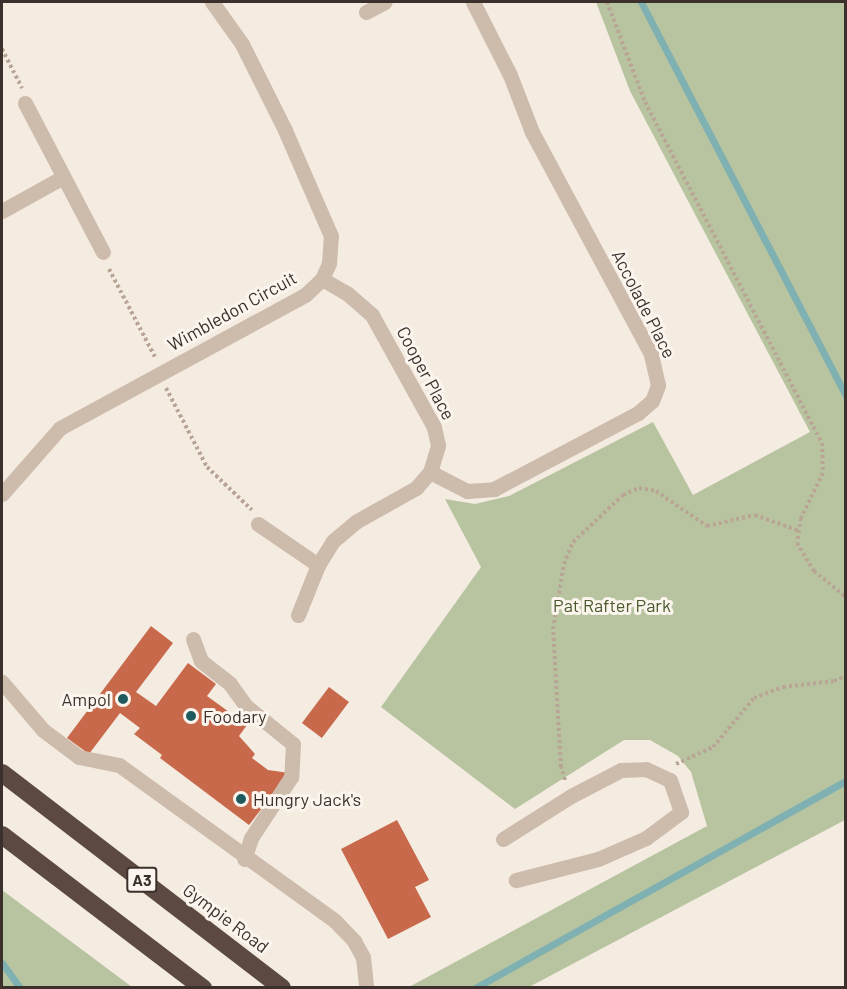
<!DOCTYPE html>
<html>
<head>
<meta charset="utf-8">
<style>
	body { margin:0 }
	#map { position:relative; width:847px; height:989px; overflow:hidden; background:#f4ebe1; font-family:Barlow,sans-serif }
	div>[style] { position:absolute }
	.green>* { inset:0; background:#b8c4a0 }
	.stream>* { height:7px; margin:-3.5px; padding:0 3.5px; transform-origin:3.5px; border-radius:3.5px; background:#7fb0b2 }
	.building>* { inset:0; background:#c8694b; transform-origin:0 0 }
	.path>* { height:4px; margin-top:-2px; transform-origin:0; background:repeating-linear-gradient(90deg,#b9a596 0 3px,transparent 0 6px) }
	.minor>* { height:15px; margin:-7.5px; padding:0 7.5px; transform-origin:7.5px; border-radius:7.5px; background:#cdbbac }
	.highway>* { height:18px; margin:-9px; padding:0 9px; transform-origin:9px; border-radius:9px; background:#5c4a42 }
	.dots>* { width:16px; height:16px; translate:-50% -50%; box-sizing:border-box; border:3px solid #fbf5ee; border-radius:50% }
	span { translate:-50% -50%; white-space:nowrap; text-align:center; line-height:1.15; -webkit-text-stroke:6px #fbf5ee; paint-order:stroke }
	.shield-label span { padding:2px 4px; background:#fbf5ee; border:2px solid; border-radius:4px; -webkit-text-stroke-width:0 }
	.shield-label { font-size:16px; color:#3b302b; font-weight:700 }
	.street-label { font-size:18px; color:#3b302b }
	.park-label { font-size:18px; color:#4a5a2e }
	.poi-label { font-size:18px; color:#3b302b }
	.right { translate:-100% -50%; text-align:right }
	.left { translate:0 -50%; text-align:left }
	.frame { position:absolute; inset:0; border:3px solid #3b302b; pointer-events:none }
</style>
</head>
<body>
<div id="map">
	<div class="green">
		<i style="clip-path:polygon(596px 2px,845px 2px,845px 820px,529px 987px,409px 987px,707px 826px,691px 772px,678px 756px,650px 740px,624px 740px,515px 809px,381px 707px,481px 567px,445px 499px,475px 504px,509px 496px,653px 422px,693px 495px,810px 432px,630px 91px)"></i>
		<i style="clip-path:polygon(2px 890px,132px 987px,2px 987px)"></i>
	</div>
	<div class="stream">
		<i style="left:641px;top:2px;width:444px;rotate:62.5deg"></i>
		<i style="left:2px;top:963px;width:31px;rotate:54deg"></i>
		<i style="left:475px;top:988px;width:425px;rotate:-29.2deg"></i>
	</div>
	<div class="building">
		<i style="clip-path:polygon(151px 626px,173px 643px,136px 692px,156px 706px,188px 663px,216px 684px,207px 696px,247px 725px,239px 736px,255px 754px,252px 758px,268px 770px,289px 773px,249px 825px,160px 758px,162px 755px,134px 734px,140px 728px,120px 713px,89px 754px,67px 738px)"></i>
		<i style="left:329px;top:687px;width:25px;height:45px;rotate:37deg"></i>
		<i style="clip-path:polygon(397px 820px,429px 880px,415px 887px,431px 917px,388px 939px,341px 849px)"></i>
	</div>
	<div class="path">
		<i style="left:607px;top:2px;width:107px;rotate:69.2deg"></i>
		<i style="left:645px;top:102px;width:384px;rotate:62.6deg"></i>
		<i style="left:822px;top:443px;width:30px;rotate:88deg"></i>
		<i style="left:823px;top:473px;width:50px;rotate:116.1deg"></i>
		<i style="left:801px;top:518px;width:25px;rotate:99deg"></i>
		<i style="left:797px;top:543px;width:33px;rotate:59deg"></i>
		<i style="left:814px;top:571px;width:41px;rotate:39.1deg"></i>
		<i style="left:2px;top:49px;width:44px;rotate:62.9deg"></i>
		<i style="left:109px;top:269px;width:99px;rotate:62.4deg"></i>
		<i style="left:166px;top:388px;width:89px;rotate:62.6deg"></i>
		<i style="left:207px;top:467px;width:62px;rotate:43.7deg"></i>
		<i style="left:676px;top:764px;width:41px;rotate:-24.7deg"></i>
		<i style="left:713px;top:747px;width:64px;rotate:-50.1deg"></i>
		<i style="left:754px;top:698px;width:31px;rotate:-21deg"></i>
		<i style="left:783px;top:687px;width:51px;rotate:-6.7deg"></i>
		<i style="left:834px;top:681px;width:13px;rotate:-23deg"></i>
		<i style="left:565px;top:780px;width:14px;rotate:-107deg"></i>
		<i style="left:561px;top:767px;width:138px;rotate:-93.3deg"></i>
		<i style="left:553px;top:629px;width:66px;rotate:-80.4deg"></i>
		<i style="left:564px;top:564px;width:24px;rotate:-68deg"></i>
		<i style="left:573px;top:542px;width:69px;rotate:-43.2deg"></i>
		<i style="left:623px;top:495px;width:17px;rotate:-24deg"></i>
		<i style="left:639px;top:488px;width:17px;rotate:10deg"></i>
		<i style="left:656px;top:491px;width:62px;rotate:34.5deg"></i>
		<i style="left:707px;top:526px;width:49px;rotate:-12.9deg"></i>
		<i style="left:755px;top:515px;width:45px;rotate:19.7deg"></i>
	</div>
	<div class="minor">
		<i style="left:366px;top:12px;width:21px;rotate:-28deg"></i>
		<i style="left:25px;top:103px;width:168px;rotate:62.4deg"></i>
		<i style="left:2px;top:211px;width:70px;rotate:-29.1deg"></i>
		<i style="left:430px;top:472px;width:42px;rotate:27.2deg"></i>
		<i style="left:467px;top:491px;width:27px;rotate:-4deg"></i>
		<i style="left:494px;top:489px;width:163px;rotate:-27.8deg"></i>
		<i style="left:638px;top:413px;width:18px;rotate:-41deg"></i>
		<i style="left:652px;top:401px;width:17px;rotate:-69deg"></i>
		<i style="left:658px;top:385px;width:32px;rotate:-103deg"></i>
		<i style="left:651px;top:354px;width:252px;rotate:-118.2deg"></i>
		<i style="left:532px;top:132px;width:61px;rotate:-111.1deg"></i>
		<i style="left:510px;top:75px;width:82px;rotate:-116.9deg"></i>
		<i style="left:2px;top:494px;width:88px;rotate:-48.7deg"></i>
		<i style="left:60px;top:428px;width:279px;rotate:-28.5deg"></i>
		<i style="left:305px;top:295px;width:23px;rotate:-43deg"></i>
		<i style="left:322px;top:279px;width:17px;rotate:-66deg"></i>
		<i style="left:329px;top:263px;width:27px;rotate:-86deg"></i>
		<i style="left:331px;top:236px;width:116px;rotate:-113.5deg"></i>
		<i style="left:285px;top:130px;width:96px;rotate:-116.6deg"></i>
		<i style="left:242px;top:44px;width:52px;rotate:-125.5deg"></i>
		<i style="left:258px;top:524px;width:73px;rotate:34.3deg"></i>
		<i style="left:298px;top:615px;width:54px;rotate:-68.2deg"></i>
		<i style="left:318px;top:565px;width:28px;rotate:-58deg"></i>
		<i style="left:333px;top:541px;width:31px;rotate:-40deg"></i>
		<i style="left:357px;top:521px;width:68px;rotate:-29.2deg"></i>
		<i style="left:416px;top:488px;width:21px;rotate:-49deg"></i>
		<i style="left:430px;top:472px;width:28px;rotate:-73deg"></i>
		<i style="left:438px;top:445px;width:18px;rotate:-103deg"></i>
		<i style="left:434px;top:427px;width:128px;rotate:-119deg"></i>
		<i style="left:372px;top:315px;width:32px;rotate:-139deg"></i>
		<i style="left:348px;top:294px;width:30px;rotate:-150deg"></i>
		<i style="left:193px;top:639px;width:23px;rotate:70deg"></i>
		<i style="left:201px;top:661px;width:37px;rotate:38deg"></i>
		<i style="left:230px;top:684px;width:27px;rotate:54deg"></i>
		<i style="left:246px;top:706px;width:60px;rotate:39deg"></i>
		<i style="left:293px;top:744px;width:33px;rotate:93deg"></i>
		<i style="left:291px;top:777px;width:73px;rotate:123.3deg"></i>
		<i style="left:251px;top:838px;width:22px;rotate:108deg"></i>
		<i style="left:2px;top:682px;width:63px;rotate:49.5deg"></i>
		<i style="left:43px;top:730px;width:45px;rotate:36.9deg"></i>
		<i style="left:79px;top:757px;width:41px;rotate:11.3deg"></i>
		<i style="left:119px;top:765px;width:266px;rotate:35.8deg"></i>
		<i style="left:335px;top:921px;width:28px;rotate:46deg"></i>
		<i style="left:354px;top:941px;width:18px;rotate:61deg"></i>
		<i style="left:363px;top:957px;width:31px;rotate:84deg"></i>
		<i style="left:503px;top:839px;width:80px;rotate:-32.3deg"></i>
		<i style="left:571px;top:796px;width:56px;rotate:-27.5deg"></i>
		<i style="left:621px;top:770px;width:25px;rotate:-2deg"></i>
		<i style="left:646px;top:769px;width:26px;rotate:25deg"></i>
		<i style="left:670px;top:780px;width:34px;rotate:71deg"></i>
		<i style="left:681px;top:812px;width:44px;rotate:143.4deg"></i>
		<i style="left:646px;top:838px;width:52px;rotate:156.4deg"></i>
		<i style="left:598px;top:859px;width:85px;rotate:165.6deg"></i>
	</div>
	<div class="highway">
		<i style="left:2px;top:773px;width:353px;rotate:37.5deg"></i>
		<i style="left:2px;top:835px;width:253px;rotate:37.3deg"></i>
	</div>
	<div class="dots">
		<i style="left:123px;top:699px;background:#1f5a5e"></i>
		<i style="left:191px;top:716px;background:#1f5a5e"></i>
		<i style="left:241px;top:799px;background:#1f5a5e"></i>
	</div>
	<div class="shield-label">
		<span style="left:142px;top:880px">A3</span>
	</div>
	<div class="street-label">
		<span style="left:644px;top:304px;rotate:63deg">Accolade Place</span>
		<span style="left:232px;top:311px;rotate:-29deg">Wimbledon Circuit</span>
		<span style="left:426px;top:373px;rotate:62deg">Cooper Place</span>
		<span style="left:226px;top:918px;rotate:37deg">Gympie Road</span>
	</div>
	<div class="park-label">
		<span style="left:612px;top:605px">Pat Rafter Park</span>
	</div>
	<div class="poi-label">
		<span class="right" style="left:111px;top:699px">Ampol</span>
		<span class="left" style="left:203px;top:716px">Foodary</span>
		<span class="left" style="left:253px;top:799px">Hungry Jack's</span>
	</div>
	<div class="frame"></div>
</div>
</body>
</html>
